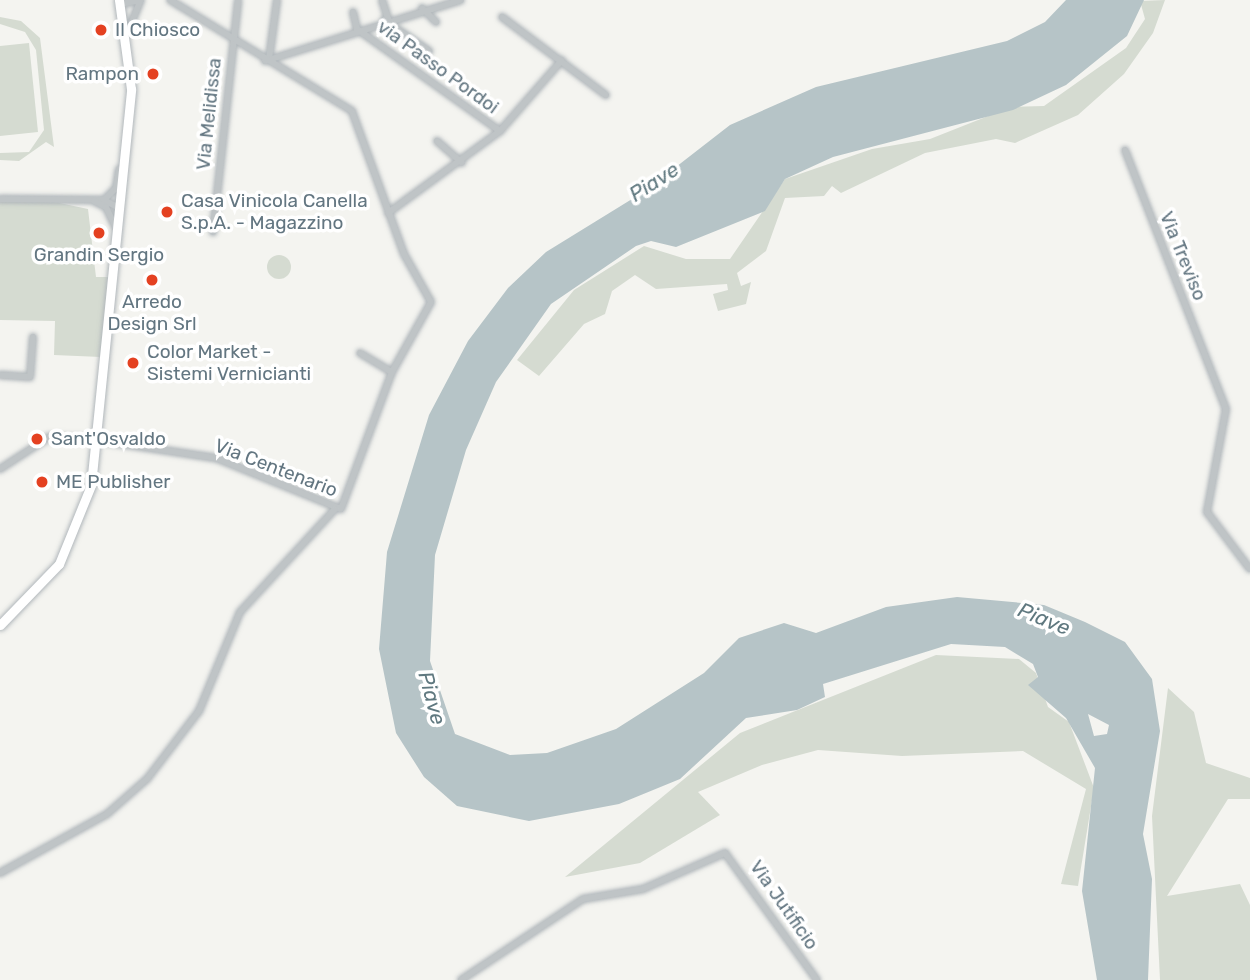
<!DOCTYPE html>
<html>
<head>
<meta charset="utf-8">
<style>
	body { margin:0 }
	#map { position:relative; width:1250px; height:980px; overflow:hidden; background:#f4f4f0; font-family:Rubik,sans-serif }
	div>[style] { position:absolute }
	.green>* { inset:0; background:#d5dbd1 }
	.round { border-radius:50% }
	.water>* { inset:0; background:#b6c4c7 }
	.roads { filter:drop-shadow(0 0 2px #b1b7bb) drop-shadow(0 0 2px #b1b7bb) }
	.minor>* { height:6px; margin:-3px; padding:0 3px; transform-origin:3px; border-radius:3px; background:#bfc4c6 }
	.secondary>* { height:9px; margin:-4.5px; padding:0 4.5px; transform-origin:4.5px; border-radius:4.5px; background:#fff }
	.dots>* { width:19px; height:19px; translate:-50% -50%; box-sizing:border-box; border:4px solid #fff; border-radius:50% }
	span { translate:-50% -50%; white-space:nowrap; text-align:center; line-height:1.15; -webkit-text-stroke:7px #fff; paint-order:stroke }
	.poi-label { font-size:19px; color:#637681 }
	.left { translate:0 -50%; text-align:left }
	.right { translate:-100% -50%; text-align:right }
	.street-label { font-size:19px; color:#637681 }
	.water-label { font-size:21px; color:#5f787f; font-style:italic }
</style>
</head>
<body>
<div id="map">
	<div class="green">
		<i style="clip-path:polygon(1165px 0,1153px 33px,1124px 74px,1078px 115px,1015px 143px,996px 139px,925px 153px,841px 193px,832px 186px,824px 196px,785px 198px,766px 251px,737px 273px,741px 286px,751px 282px,746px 304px,718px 311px,713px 294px,728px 290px,727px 284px,656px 289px,635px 275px,612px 291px,605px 314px,584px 324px,539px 376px,517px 360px,574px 290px,644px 246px,686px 259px,730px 259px,785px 179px,872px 149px,930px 139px,1011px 107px,1044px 106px,1126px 48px,1145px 19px,1140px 1px)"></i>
		<i style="clip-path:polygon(0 17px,21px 21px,40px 38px,54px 147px,46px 142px,19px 161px,0 160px,0 153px,29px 152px,44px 130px,36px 50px,25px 32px,0 24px)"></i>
		<i style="clip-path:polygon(29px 43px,38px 132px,0 136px,0 46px)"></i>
		<i style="clip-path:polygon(50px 201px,88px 209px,96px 277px,108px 277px,101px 357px,54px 355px,55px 321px,0 320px,0 202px)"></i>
		<i class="round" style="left:267px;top:255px;width:24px;height:24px"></i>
		<i style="clip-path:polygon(936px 655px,1019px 659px,1036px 673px,1048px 707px,1069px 722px,1094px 788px,1078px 886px,1061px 884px,1086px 789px,1023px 751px,902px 756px,818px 750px,762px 765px,698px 792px,720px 815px,640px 863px,565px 877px,740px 733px)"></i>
		<i style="clip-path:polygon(1168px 688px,1194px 712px,1206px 763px,1250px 778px,1250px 799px,1228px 799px,1167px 896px,1240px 884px,1250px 905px,1250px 980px,1160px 980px,1152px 816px)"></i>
	</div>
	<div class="water">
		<i style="clip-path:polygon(evenodd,1066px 0,1144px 0,1127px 36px,1066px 85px,1013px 110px,833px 157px,785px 179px,765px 211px,676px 247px,651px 241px,636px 246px,551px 304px,496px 382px,466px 450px,435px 555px,430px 661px,455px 734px,510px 755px,547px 753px,616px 729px,704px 673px,739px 638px,784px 623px,816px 633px,886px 607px,957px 597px,1044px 605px,1085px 622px,1125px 642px,1152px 679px,1160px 731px,1143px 834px,1152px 879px,1148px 980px,1097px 980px,1082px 891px,1095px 768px,1066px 718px,1028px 685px,1038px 677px,1033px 664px,1005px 647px,951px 644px,823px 684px,825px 697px,797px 710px,746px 718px,680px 779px,619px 804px,529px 821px,457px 806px,424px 777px,396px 733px,379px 649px,387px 552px,429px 415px,468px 341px,508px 288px,546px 252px,645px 191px,730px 125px,816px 87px,1007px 41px,1045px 22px,1066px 0,1088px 714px,1109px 725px,1107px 734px,1094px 736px,1088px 714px)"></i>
	</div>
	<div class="roads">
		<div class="minor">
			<i style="left:382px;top:0;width:20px;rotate:72deg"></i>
			<i style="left:120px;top:4px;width:20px;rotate:-11deg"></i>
			<i style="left:422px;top:8px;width:20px;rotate:45deg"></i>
			<i style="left:353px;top:12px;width:17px;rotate:77deg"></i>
			<i style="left:357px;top:29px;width:176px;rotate:35.5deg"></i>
			<i style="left:502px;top:17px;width:130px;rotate:36.9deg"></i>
			<i style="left:384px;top:20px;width:55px;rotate:34.6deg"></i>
			<i style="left:127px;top:34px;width:37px;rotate:-68deg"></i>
			<i style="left:269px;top:59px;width:60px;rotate:-82.3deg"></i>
			<i style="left:265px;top:61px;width:205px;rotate:-17.3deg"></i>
			<i style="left:437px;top:141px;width:33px;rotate:41deg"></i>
			<i style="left:1125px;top:150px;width:278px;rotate:68.7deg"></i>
			<i style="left:1226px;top:409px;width:105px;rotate:100.5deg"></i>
			<i style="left:1207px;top:512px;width:71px;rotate:53deg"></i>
			<i style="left:0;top:199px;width:104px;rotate:0.6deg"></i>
			<i style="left:104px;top:200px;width:19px;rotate:28deg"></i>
			<i style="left:104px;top:200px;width:17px;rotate:-45deg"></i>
			<i style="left:116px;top:188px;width:19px;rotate:-81deg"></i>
			<i style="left:94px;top:201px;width:13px;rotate:27deg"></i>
			<i style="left:106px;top:207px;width:21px;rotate:65deg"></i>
			<i style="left:388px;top:213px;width:139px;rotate:-36.2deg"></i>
			<i style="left:500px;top:131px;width:94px;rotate:-48.9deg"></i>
			<i style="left:213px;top:232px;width:233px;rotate:-83.8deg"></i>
			<i style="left:360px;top:353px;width:37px;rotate:31deg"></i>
			<i style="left:0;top:375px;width:30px;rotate:4deg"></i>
			<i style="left:30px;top:377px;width:40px;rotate:-85.7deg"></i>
			<i style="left:0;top:469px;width:59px;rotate:-33.1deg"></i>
			<i style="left:49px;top:437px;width:41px;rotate:2.8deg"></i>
			<i style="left:90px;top:439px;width:127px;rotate:8.6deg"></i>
			<i style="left:216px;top:458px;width:135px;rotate:22.2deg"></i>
			<i style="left:341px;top:509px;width:146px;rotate:-69.6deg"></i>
			<i style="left:392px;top:372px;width:80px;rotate:-60.9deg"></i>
			<i style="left:431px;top:302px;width:55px;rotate:-119.4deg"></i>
			<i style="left:404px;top:254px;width:152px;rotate:-110deg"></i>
			<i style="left:352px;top:111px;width:213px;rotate:-148.6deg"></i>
			<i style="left:0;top:873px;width:122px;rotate:-28.9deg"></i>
			<i style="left:107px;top:814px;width:53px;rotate:-41.2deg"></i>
			<i style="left:147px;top:779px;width:86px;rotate:-52.6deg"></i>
			<i style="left:199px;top:711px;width:107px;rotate:-67.5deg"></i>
			<i style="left:240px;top:612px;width:140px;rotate:-47.3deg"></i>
			<i style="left:461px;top:980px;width:146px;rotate:-33.6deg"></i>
			<i style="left:583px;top:899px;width:61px;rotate:-9.5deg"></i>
			<i style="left:643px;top:889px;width:90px;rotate:-23.7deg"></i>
			<i style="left:725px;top:853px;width:157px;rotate:54.1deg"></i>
		</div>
		<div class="secondary">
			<i style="left:0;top:625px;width:85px;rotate:-46deg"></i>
			<i style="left:59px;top:564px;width:85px;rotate:-67.9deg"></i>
			<i style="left:91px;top:485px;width:398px;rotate:-84.2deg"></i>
			<i style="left:131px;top:89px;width:90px;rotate:-97.7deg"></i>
		</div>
	</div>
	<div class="dots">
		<i style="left:101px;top:30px;background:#e44121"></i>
		<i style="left:153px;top:74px;background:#e44121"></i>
		<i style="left:167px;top:212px;background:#e44121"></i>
		<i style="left:99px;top:233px;background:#e44121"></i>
		<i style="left:152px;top:280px;background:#e44121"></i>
		<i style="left:133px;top:363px;background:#e44121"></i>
		<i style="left:37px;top:439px;background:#e44121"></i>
		<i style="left:42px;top:482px;background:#e44121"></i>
	</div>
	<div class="poi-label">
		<span class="left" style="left:115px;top:30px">Il Chiosco</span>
		<span class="right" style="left:139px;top:74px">Rampon</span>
		<span class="left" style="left:181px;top:212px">Casa Vinicola Canella<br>S.p.A. - Magazzino</span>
		<span style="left:99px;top:255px">Grandin Sergio</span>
		<span style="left:152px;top:313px">Arredo<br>Design Srl</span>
		<span class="left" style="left:147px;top:363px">Color Market -<br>Sistemi Vernicianti</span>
		<span class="left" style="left:51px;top:439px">Sant'Osvaldo</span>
		<span class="left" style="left:56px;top:482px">ME Publisher</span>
	</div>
	<div class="street-label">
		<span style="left:438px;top:67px;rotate:36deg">via Passo Pordoi</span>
		<span style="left:209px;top:114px;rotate:-84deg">Via Melidissa</span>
		<span style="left:1183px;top:256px;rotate:68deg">Via Treviso</span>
		<span style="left:276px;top:468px;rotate:21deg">Via Centenario</span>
		<span style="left:784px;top:905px;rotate:55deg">Via Jutificio</span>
	</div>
	<div class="water-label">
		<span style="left:654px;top:182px;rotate:-33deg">Piave</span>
		<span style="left:1044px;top:619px;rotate:22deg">Piave</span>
		<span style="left:432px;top:698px;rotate:75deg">Piave</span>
	</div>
</div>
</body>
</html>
